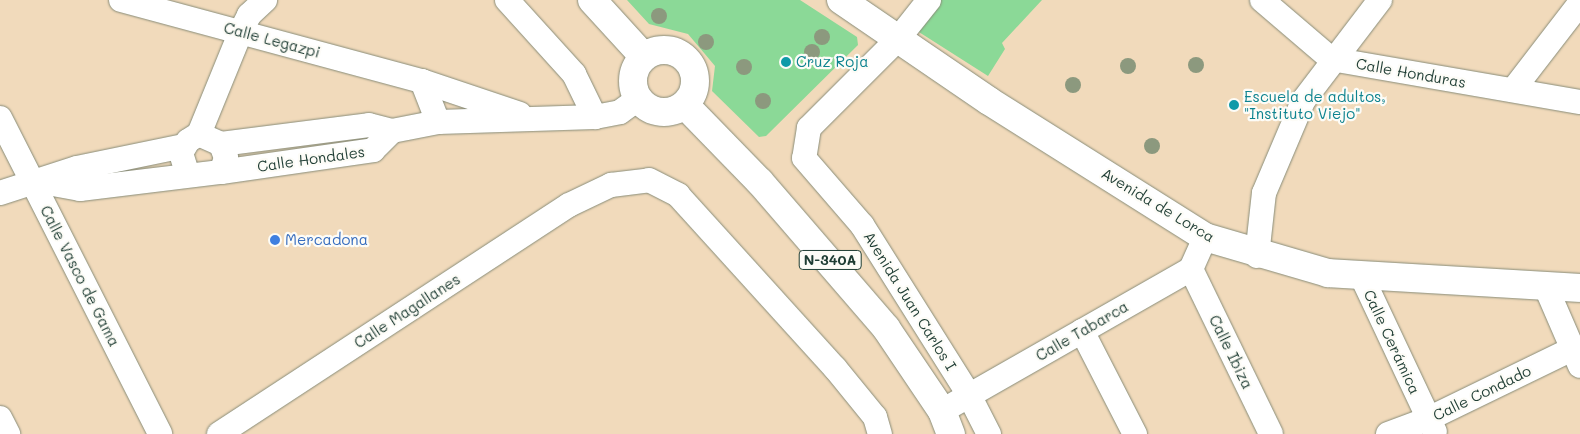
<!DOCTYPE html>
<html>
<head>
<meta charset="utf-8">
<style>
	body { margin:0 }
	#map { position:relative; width:1580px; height:434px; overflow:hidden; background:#f1dabb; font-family:Mali,sans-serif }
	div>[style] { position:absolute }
	.green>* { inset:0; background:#8bd997 }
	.roads { filter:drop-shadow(0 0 1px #888c78) drop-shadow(0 0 1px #888c78) }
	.street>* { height:24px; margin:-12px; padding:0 12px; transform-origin:12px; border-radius:12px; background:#fff }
	.secondary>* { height:28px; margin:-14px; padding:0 14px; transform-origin:14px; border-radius:14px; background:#fff }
	.primary>* { height:28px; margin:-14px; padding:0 14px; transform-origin:14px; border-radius:14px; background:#fff }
	.primary>.ring { margin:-14px; padding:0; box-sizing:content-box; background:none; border:28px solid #fff; border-radius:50% }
	.trees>* { width:16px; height:16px; margin:-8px; border-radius:50%; background:#8c997e }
	.dots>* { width:14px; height:14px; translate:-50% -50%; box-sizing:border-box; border:2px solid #fdfcf7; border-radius:50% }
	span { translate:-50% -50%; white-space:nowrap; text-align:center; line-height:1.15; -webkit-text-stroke:4.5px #fdfcf7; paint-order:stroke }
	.shield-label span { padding:1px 4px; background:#fdfcf7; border:1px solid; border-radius:4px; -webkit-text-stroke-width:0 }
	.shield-label { font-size:14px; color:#1f3d34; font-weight:700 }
	.street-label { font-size:15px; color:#1f3d34 }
	.culture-label { font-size:15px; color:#0d838f }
	.left { translate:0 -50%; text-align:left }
	.shop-label { font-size:15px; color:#366cbe }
</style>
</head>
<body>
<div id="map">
	<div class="green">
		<i style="clip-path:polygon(627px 0,800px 0,857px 37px,858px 45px,766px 136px,759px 137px,712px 91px,715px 66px,688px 34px,649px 24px)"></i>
		<i style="clip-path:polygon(937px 0,1042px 0,1002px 43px,1005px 49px,988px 76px,911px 27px)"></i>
	</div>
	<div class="roads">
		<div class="street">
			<i style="left:121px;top:0;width:312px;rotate:15.1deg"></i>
			<i style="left:422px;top:81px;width:44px;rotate:68.7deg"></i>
			<i style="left:507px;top:0;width:100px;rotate:47.8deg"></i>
			<i style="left:574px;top:74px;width:48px;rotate:64deg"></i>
			<i style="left:929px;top:0;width:50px;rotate:128.5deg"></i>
			<i style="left:898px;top:39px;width:126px;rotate:135deg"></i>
			<i style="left:809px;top:128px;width:30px;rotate:99deg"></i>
			<i style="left:804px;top:158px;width:89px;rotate:49.1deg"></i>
			<i style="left:862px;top:225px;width:201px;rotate:57.8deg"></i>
			<i style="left:969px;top:395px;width:44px;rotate:62.9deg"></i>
			<i style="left:1262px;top:0;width:91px;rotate:40.5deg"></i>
			<i style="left:1331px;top:59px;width:253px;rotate:9.8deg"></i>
			<i style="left:422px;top:81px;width:103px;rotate:18.6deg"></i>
			<i style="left:1513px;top:90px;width:110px;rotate:-52.4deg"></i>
			<i style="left:0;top:118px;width:354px;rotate:63.1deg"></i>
			<i style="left:199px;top:134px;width:111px;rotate:-67.8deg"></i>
			<i style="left:241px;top:31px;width:18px;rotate:-63deg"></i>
			<i style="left:249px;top:15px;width:22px;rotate:-43deg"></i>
			<i style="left:221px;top:144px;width:149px;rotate:-7.3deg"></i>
			<i style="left:369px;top:125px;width:24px;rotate:15deg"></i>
			<i style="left:392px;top:131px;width:47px;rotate:-11.1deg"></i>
			<i style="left:438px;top:122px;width:157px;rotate:-1.8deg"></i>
			<i style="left:595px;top:117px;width:25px;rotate:-11deg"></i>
			<i style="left:620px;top:112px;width:22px;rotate:-36deg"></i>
			<i style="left:221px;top:172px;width:154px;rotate:-8.2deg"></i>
			<i style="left:373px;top:150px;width:27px;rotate:-45deg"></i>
			<i style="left:31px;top:180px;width:50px;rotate:10.4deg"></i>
			<i style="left:80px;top:189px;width:142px;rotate:-6.9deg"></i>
			<i style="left:221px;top:172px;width:15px;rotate:-70deg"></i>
			<i style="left:226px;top:158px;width:15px;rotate:-110deg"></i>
			<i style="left:221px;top:144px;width:24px;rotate:-156deg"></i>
			<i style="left:199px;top:134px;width:13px;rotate:148deg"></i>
			<i style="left:188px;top:141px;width:14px;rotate:120deg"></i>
			<i style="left:181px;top:153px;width:21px;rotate:73deg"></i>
			<i style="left:0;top:193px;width:81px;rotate:-18deg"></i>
			<i style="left:77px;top:168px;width:109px;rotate:-11.6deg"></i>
			<i style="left:1257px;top:256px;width:63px;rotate:-83.7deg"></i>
			<i style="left:1264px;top:193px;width:100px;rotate:-67deg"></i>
			<i style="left:1303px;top:101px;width:127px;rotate:-52.7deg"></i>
			<i style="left:1191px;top:269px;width:183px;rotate:64.1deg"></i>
			<i style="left:1362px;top:277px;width:171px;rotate:64.8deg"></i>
			<i style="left:1545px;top:285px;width:88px;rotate:66.6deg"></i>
			<i style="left:1082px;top:331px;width:116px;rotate:62.8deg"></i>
			<i style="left:942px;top:411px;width:287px;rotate:-29.7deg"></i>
			<i style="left:1191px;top:269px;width:35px;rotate:-66deg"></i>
			<i style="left:0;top:418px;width:18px;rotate:63deg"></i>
			<i style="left:219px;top:434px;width:418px;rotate:-33.2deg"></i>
			<i style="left:569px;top:205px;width:47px;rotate:-25.5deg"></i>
			<i style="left:611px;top:185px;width:38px;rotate:-7deg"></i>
			<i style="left:649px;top:180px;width:33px;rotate:27deg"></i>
			<i style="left:678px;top:195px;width:234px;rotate:47.8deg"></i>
			<i style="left:835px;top:368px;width:63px;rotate:50.8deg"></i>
			<i style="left:875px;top:417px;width:18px;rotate:74deg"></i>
			<i style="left:1388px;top:434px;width:43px;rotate:-20.6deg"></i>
			<i style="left:1428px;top:419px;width:162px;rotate:-25.9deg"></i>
		</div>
		<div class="secondary">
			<i style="left:841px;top:0;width:179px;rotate:34.3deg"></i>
			<i style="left:989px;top:101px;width:255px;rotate:32.2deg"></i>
			<i style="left:1205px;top:237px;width:128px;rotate:16.3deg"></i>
			<i style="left:1328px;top:273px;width:252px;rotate:3.4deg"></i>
		</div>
		<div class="primary">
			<i style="left:592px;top:0;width:77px;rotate:47.6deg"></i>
			<i class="ring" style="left:633px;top:50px;width:34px;height:34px"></i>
			<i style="left:685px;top:105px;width:107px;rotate:45.8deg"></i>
			<i style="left:760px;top:182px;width:193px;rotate:49.2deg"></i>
			<i style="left:886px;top:328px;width:100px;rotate:56deg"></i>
			<i style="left:942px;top:411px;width:25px;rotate:69deg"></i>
		</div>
	</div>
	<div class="trees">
		<i style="left:659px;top:16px"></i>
		<i style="left:822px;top:37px"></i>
		<i style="left:706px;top:42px"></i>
		<i style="left:812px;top:52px"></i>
		<i style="left:1196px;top:65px"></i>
		<i style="left:1128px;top:66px"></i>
		<i style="left:744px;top:67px"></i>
		<i style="left:1073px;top:85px"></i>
		<i style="left:763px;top:101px"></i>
		<i style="left:1152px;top:146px"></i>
	</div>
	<div class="dots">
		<i style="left:786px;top:62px;background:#0f9aa8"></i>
		<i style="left:1234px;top:105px;background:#0f9aa8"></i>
		<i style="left:275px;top:240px;background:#3f7fe0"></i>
	</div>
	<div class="shield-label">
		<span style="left:830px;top:260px">N-340A</span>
	</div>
	<div class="street-label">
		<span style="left:272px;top:40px;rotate:15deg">Calle Legazpi</span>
		<span style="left:1411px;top:73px;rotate:10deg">Calle Honduras</span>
		<span style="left:311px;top:159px;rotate:-8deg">Calle Hondales</span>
		<span style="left:1158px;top:205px;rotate:31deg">Avenida de Lorca</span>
		<span style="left:80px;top:276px;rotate:63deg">Calle Vasco de Gama</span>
		<span style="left:910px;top:301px;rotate:58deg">Avenida Juan Carlos I</span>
		<span style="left:407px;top:311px;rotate:-33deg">Calle Magallanes</span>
		<span style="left:1082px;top:331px;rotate:-30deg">Calle Tabarca</span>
		<span style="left:1392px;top:342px;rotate:65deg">Calle Cerámica</span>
		<span style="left:1231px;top:352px;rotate:64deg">Calle Ibiza</span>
		<span style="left:1482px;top:393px;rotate:-26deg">Calle Condado</span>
	</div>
	<div class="culture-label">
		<span class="left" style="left:796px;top:62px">Cruz Roja</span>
		<span class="left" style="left:1244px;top:105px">Escuela de adultos,<br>"Instituto Viejo"</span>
	</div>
	<div class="shop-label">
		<span class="left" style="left:285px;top:240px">Mercadona</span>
	</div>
</div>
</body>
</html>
